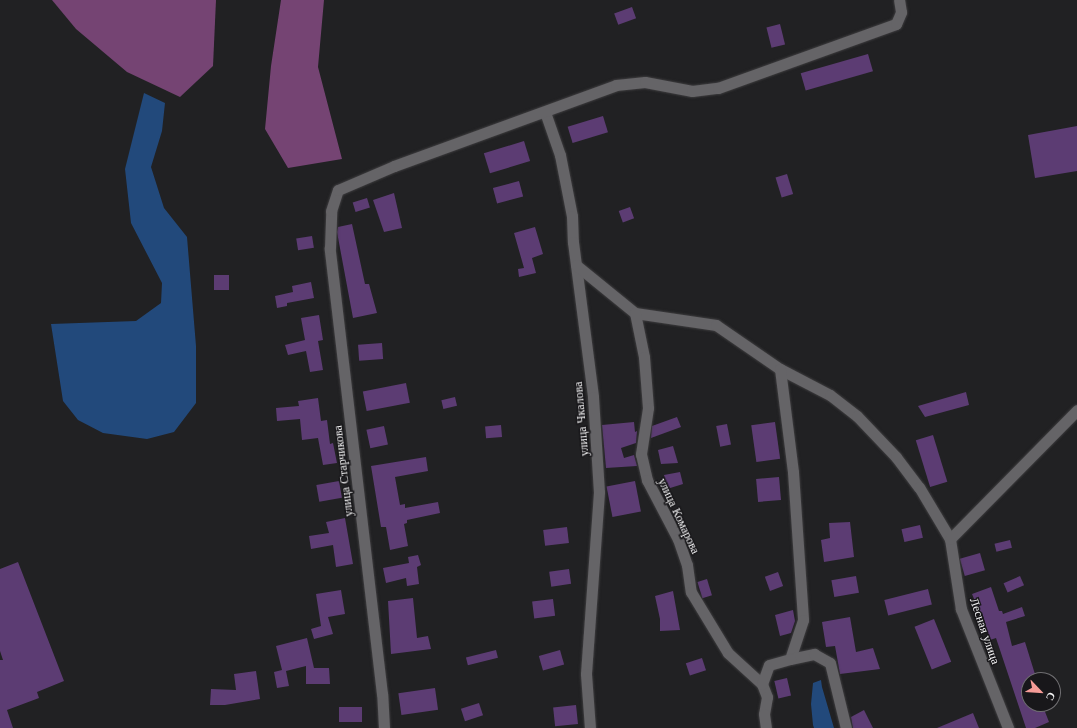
<!DOCTYPE html>
<html>
<head>
<meta charset="utf-8">
<style>
	body { margin:0 }
	#map { position:relative; width:1077px; height:728px; overflow:hidden; background:#212123; font-family:"Libre Baskerville",serif }
	div>[style] { position:absolute }
	.forest>* { inset:0; background:#754473 }
	.water>* { inset:0; background:#22497b }
	.building>* { inset:0; background:#5c3c73; transform-origin:0 0 }
	.roads { filter:drop-shadow(0 0 1px #3e3d3f) drop-shadow(0 0 1px #3e3d3f) }
	.minor>* { height:11px; margin:-5.5px; padding:0 5.5px; transform-origin:5.5px; border-radius:5.5px; background:#656467 }
	span { translate:-50% -50%; white-space:nowrap; text-align:center; line-height:1.15; -webkit-text-stroke:3px #18171a; paint-order:stroke }
	.street-label { font-size:12px; color:#f4f4f5 }
	.north { position:absolute; left:1021px; top:672px; width:40px; height:40px; box-sizing:border-box; background:#18171a; border:1px solid #706f72; border-radius:50%; rotate:115deg; font-size:11px; font-weight:700; line-height:16px; text-align:center; color:#f4f4f5 }
	.north::after { content:''; display:block; margin:auto; width:14px; height:18px; background:#f59b97; clip-path:polygon(50% 0,100% 100%,50% 72%,0 100%) }
</style>
</head>
<body>
<div id="map">
	<div class="forest">
		<i style="clip-path:polygon(52px 0,216px 0,213px 66px,180px 97px,127px 72px,76px 29px)"></i>
		<i style="clip-path:polygon(281px 0,324px 0,318px 67px,342px 159px,288px 168px,265px 129px,271px 66px)"></i>
	</div>
	<div class="water">
		<i style="clip-path:polygon(144px 93px,165px 103px,162px 131px,151px 167px,164px 208px,187px 237px,196px 346px,196px 403px,174px 432px,147px 439px,103px 433px,78px 420px,63px 401px,51px 324px,136px 321px,161px 303px,162px 283px,131px 223px,125px 169px)"></i>
		<i style="clip-path:polygon(821px 680px,822px 687px,834px 728px,814px 728px,813px 725px,811px 704px,813px 683px)"></i>
	</div>
	<div class="building">
		<i style="left:632px;top:7px;width:12px;height:19px;rotate:70deg"></i>
		<i style="left:780px;top:24px;width:21px;height:14px;rotate:76deg"></i>
		<i style="left:868px;top:54px;width:18px;height:70px;rotate:74deg"></i>
		<i style="left:603px;top:116px;width:17px;height:37px;rotate:73deg"></i>
		<i style="clip-path:polygon(1077px 126px,1077px 171px,1035px 178px,1028px 135px)"></i>
		<i style="left:524px;top:141px;width:21px;height:42px;rotate:73deg"></i>
		<i style="left:787px;top:174px;width:21px;height:12px;rotate:73deg"></i>
		<i style="left:519px;top:181px;width:16px;height:27px;rotate:75deg"></i>
		<i style="clip-path:polygon(394px 193px,402px 228px,384px 232px,373px 200px)"></i>
		<i style="left:367px;top:198px;width:10px;height:15px;rotate:73deg"></i>
		<i style="left:630px;top:207px;width:12px;height:12px;rotate:70deg"></i>
		<i style="clip-path:polygon(352px 224px,365px 284px,369px 284px,377px 313px,353px 318px,337px 232px,338px 227px)"></i>
		<i style="clip-path:polygon(535px 227px,543px 254px,532px 258px,536px 273px,519px 277px,518px 269px,524px 268px,514px 233px)"></i>
		<i style="left:312px;top:236px;width:12px;height:16px;rotate:81deg"></i>
		<i style="left:214px;top:275px;width:15px;height:15px"></i>
		<i style="clip-path:polygon(311px 282px,314px 298px,287px 303px,287px 306px,277px 308px,275px 296px,293px 292px,292px 286px)"></i>
		<i style="clip-path:polygon(319px 315px,323px 340px,318px 341px,323px 370px,310px 372px,306px 351px,288px 355px,285px 345px,305px 340px,301px 318px)"></i>
		<i style="left:382px;top:343px;width:16px;height:24px;rotate:86deg"></i>
		<i style="left:406px;top:383px;width:20px;height:44px;rotate:79deg"></i>
		<i style="clip-path:polygon(966px 392px,969px 405px,925px 417px,918px 406px)"></i>
		<i style="left:455px;top:397px;width:9px;height:14px;rotate:77deg"></i>
		<i style="clip-path:polygon(318px 398px,321px 421px,327px 420px,330px 444px,333px 443px,337px 463px,323px 465px,318px 438px,302px 440px,300px 419px,277px 421px,276px 408px,299px 406px,298px 401px)"></i>
		<i style="clip-path:polygon(677px 417px,681px 427px,651px 438px,652px 426px)"></i>
		<i style="clip-path:polygon(634px 422px,635px 432px,637px 431px,636px 443px,621px 448px,624px 458px,634px 455px,637px 466px,606px 468px,602px 425px)"></i>
		<i style="left:775px;top:422px;width:37px;height:24px;rotate:82deg"></i>
		<i style="left:727px;top:424px;width:21px;height:11px;rotate:79deg"></i>
		<i style="left:501px;top:425px;width:12px;height:16px;rotate:85deg"></i>
		<i style="left:384px;top:426px;width:19px;height:18px;rotate:78deg"></i>
		<i style="left:933px;top:435px;width:49px;height:18px;rotate:73deg"></i>
		<i style="clip-path:polygon(673px 446px,678px 463px,661px 464px,658px 450px)"></i>
		<i style="clip-path:polygon(426px 457px,428px 471px,395px 477px,400px 505px,405px 504px,405px 508px,438px 502px,440px 513px,407px 520px,407px 523px,404px 524px,408px 546px,390px 550px,386px 527px,381px 527px,371px 466px)"></i>
		<i style="clip-path:polygon(680px 472px,683px 484px,667px 489px,664px 475px)"></i>
		<i style="left:779px;top:477px;width:23px;height:23px;rotate:85deg"></i>
		<i style="left:339px;top:481px;width:17px;height:23px;rotate:80deg"></i>
		<i style="left:635px;top:481px;width:31px;height:29px;rotate:79deg"></i>
		<i style="clip-path:polygon(345px 518px,353px 564px,336px 567px,333px 545px,311px 549px,309px 536px,329px 533px,326px 522px)"></i>
		<i style="clip-path:polygon(850px 522px,854px 557px,824px 562px,821px 540px,830px 538px,829px 523px)"></i>
		<i style="left:920px;top:525px;width:13px;height:19px;rotate:77deg"></i>
		<i style="left:567px;top:527px;width:16px;height:24px;rotate:83deg"></i>
		<i style="left:1010px;top:540px;width:8px;height:16px;rotate:76deg"></i>
		<i style="left:980px;top:553px;width:18px;height:21px;rotate:74deg"></i>
		<i style="clip-path:polygon(418px 555px,421px 565px,417px 567px,419px 584px,407px 586px,406px 578px,386px 583px,383px 568px,409px 563px,408px 557px)"></i>
		<i style="clip-path:polygon(18px 562px,64px 681px,37px 692px,39px 698px,7px 710px,13px 728px,0 728px,0 660px,3px 660px,0 651px,0 569px)"></i>
		<i style="left:569px;top:569px;width:15px;height:20px;rotate:82deg"></i>
		<i style="left:778px;top:572px;width:15px;height:14px;rotate:70deg"></i>
		<i style="left:856px;top:576px;width:17px;height:25px;rotate:80deg"></i>
		<i style="left:1020px;top:576px;width:10px;height:18px;rotate:66deg"></i>
		<i style="left:707px;top:579px;width:17px;height:10px;rotate:73deg"></i>
		<i style="clip-path:polygon(991px 587px,999px 611px,1002px 611px,1003px 614px,1022px 607px,1025px 616px,1006px 622px,1012px 646px,1025px 642px,1034px 671px,1037px 680px,1029px 680px,1029px 704px,1042px 704px,1049px 722px,1035px 728px,1026px 728px,996px 638px,990px 640px,982px 612px,980px 613px,972px 594px)"></i>
		<i style="left:928px;top:589px;width:16px;height:45px;rotate:76deg"></i>
		<i style="clip-path:polygon(341px 590px,345px 614px,328px 617px,333px 634px,314px 639px,311px 629px,321px 626px,316px 594px)"></i>
		<i style="clip-path:polygon(673px 591px,680px 630px,660px 631px,660px 619px,655px 596px)"></i>
		<i style="clip-path:polygon(413px 598px,417px 638px,428px 636px,431px 649px,391px 654px,388px 601px)"></i>
		<i style="left:553px;top:599px;width:17px;height:21px;rotate:83deg"></i>
		<i style="clip-path:polygon(793px 610px,795px 621px,791px 633px,780px 636px,775px 615px)"></i>
		<i style="clip-path:polygon(850px 617px,856px 652px,873px 648px,880px 669px,840px 674px,835px 646px,826px 647px,822px 622px)"></i>
		<i style="left:934px;top:619px;width:46px;height:21px;rotate:68deg"></i>
		<i style="clip-path:polygon(307px 638px,314px 668px,329px 668px,330px 684px,306px 684px,306px 666px,286px 671px,289px 686px,277px 688px,274px 672px,282px 670px,276px 646px)"></i>
		<i style="left:496px;top:650px;width:8px;height:31px;rotate:76deg"></i>
		<i style="left:560px;top:650px;width:15px;height:22px;rotate:74deg"></i>
		<i style="left:702px;top:658px;width:13px;height:17px;rotate:72deg"></i>
		<i style="clip-path:polygon(256px 671px,260px 699px,225px 705px,210px 705px,211px 689px,236px 690px,234px 674px)"></i>
		<i style="left:787px;top:678px;width:18px;height:13px;rotate:77deg"></i>
		<i style="left:435px;top:688px;width:22px;height:37px;rotate:82deg"></i>
		<i style="left:479px;top:703px;width:13px;height:19px;rotate:72deg"></i>
		<i style="left:576px;top:705px;width:19px;height:23px;rotate:84deg"></i>
		<i style="left:339px;top:707px;width:23px;height:15px"></i>
		<i style="clip-path:polygon(864px 710px,873px 728px,853px 728px,851px 717px)"></i>
		<i style="clip-path:polygon(973px 713px,979px 728px,937px 728px)"></i>
	</div>
	<div class="roads">
		<div class="minor">
			<i style="left:545px;top:112px;width:46px;rotate:70.8deg"></i>
			<i style="left:560px;top:155px;width:62px;rotate:78.9deg"></i>
			<i style="left:572px;top:216px;width:26px;rotate:88deg"></i>
			<i style="left:573px;top:242px;width:156px;rotate:82.6deg"></i>
			<i style="left:593px;top:397px;width:95px;rotate:86.4deg"></i>
			<i style="left:599px;top:492px;width:182px;rotate:94.1deg"></i>
			<i style="left:586px;top:674px;width:54px;rotate:85.8deg"></i>
			<i style="left:576px;top:265px;width:76px;rotate:39.1deg"></i>
			<i style="left:635px;top:313px;width:82px;rotate:8.4deg"></i>
			<i style="left:716px;top:325px;width:78px;rotate:34.5deg"></i>
			<i style="left:780px;top:369px;width:56px;rotate:27.5deg"></i>
			<i style="left:830px;top:395px;width:34px;rotate:38deg"></i>
			<i style="left:857px;top:416px;width:57px;rotate:46.4deg"></i>
			<i style="left:896px;top:457px;width:38px;rotate:53deg"></i>
			<i style="left:919px;top:487px;width:61px;rotate:59.2deg"></i>
			<i style="left:950px;top:539px;width:71px;rotate:81.1deg"></i>
			<i style="left:961px;top:609px;width:128px;rotate:68.4deg"></i>
			<i style="left:635px;top:313px;width:45px;rotate:78.4deg"></i>
			<i style="left:644px;top:357px;width:51px;rotate:85.5deg"></i>
			<i style="left:648px;top:408px;width:47px;rotate:98.7deg"></i>
			<i style="left:641px;top:454px;width:27px;rotate:77deg"></i>
			<i style="left:647px;top:480px;width:67px;rotate:62.3deg"></i>
			<i style="left:678px;top:539px;width:28px;rotate:71deg"></i>
			<i style="left:687px;top:565px;width:27px;rotate:82deg"></i>
			<i style="left:691px;top:592px;width:71px;rotate:58.8deg"></i>
			<i style="left:728px;top:653px;width:46px;rotate:42.4deg"></i>
			<i style="left:762px;top:684px;width:14px;rotate:69deg"></i>
			<i style="left:767px;top:697px;width:17px;rotate:100deg"></i>
			<i style="left:764px;top:714px;width:14px;rotate:82deg"></i>
			<i style="left:780px;top:369px;width:104px;rotate:82.8deg"></i>
			<i style="left:793px;top:472px;width:148px;rotate:86.1deg"></i>
			<i style="left:803px;top:620px;width:41px;rotate:108.4deg"></i>
			<i style="left:790px;top:659px;width:25px;rotate:-12deg"></i>
			<i style="left:814px;top:654px;width:18px;rotate:29deg"></i>
			<i style="left:830px;top:663px;width:67px;rotate:76.2deg"></i>
			<i style="left:950px;top:539px;width:181px;rotate:-45.4deg"></i>
			<i style="left:762px;top:684px;width:20px;rotate:-70deg"></i>
			<i style="left:769px;top:665px;width:22px;rotate:-16deg"></i>
			<i style="left:384px;top:728px;width:34px;rotate:-93deg"></i>
			<i style="left:382px;top:694px;width:449px;rotate:-96.7deg"></i>
			<i style="left:330px;top:248px;width:37px;rotate:-88deg"></i>
			<i style="left:331px;top:211px;width:22px;rotate:-72deg"></i>
			<i style="left:338px;top:190px;width:61px;rotate:-23.2deg"></i>
			<i style="left:394px;top:166px;width:236px;rotate:-20deg"></i>
			<i style="left:616px;top:85px;width:29px;rotate:-6deg"></i>
			<i style="left:645px;top:82px;width:48px;rotate:10.8deg"></i>
			<i style="left:692px;top:91px;width:26px;rotate:-7deg"></i>
			<i style="left:718px;top:88px;width:189px;rotate:-19.8deg"></i>
			<i style="left:896px;top:24px;width:13px;rotate:-67deg"></i>
			<i style="left:901px;top:12px;width:12px;rotate:-99deg"></i>
		</div>
	</div>
	<div class="street-label">
		<span style="left:581px;top:419px;rotate:-95deg">улица Чкалова</span>
		<span style="left:343px;top:471px;rotate:-97deg">улица Старчикова</span>
		<span style="left:679px;top:516px;rotate:65deg">улица Комарова</span>
		<span style="left:985px;top:631px;rotate:71deg">Лесная улица</span>
	</div>
	<div class="north">С</div>
</div>
</body>
</html>
